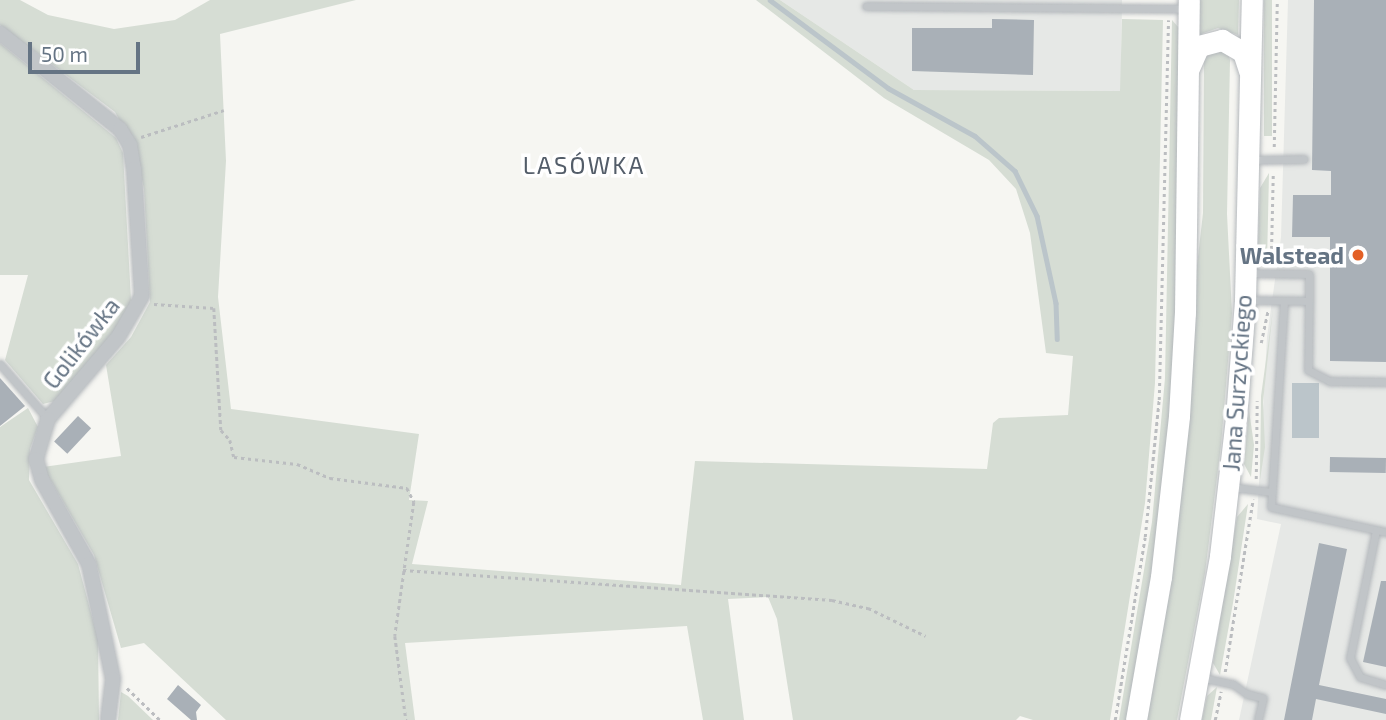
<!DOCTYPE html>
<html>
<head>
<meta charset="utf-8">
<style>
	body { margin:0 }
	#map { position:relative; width:1386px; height:720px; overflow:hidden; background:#f6f6f2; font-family:"Exo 2",sans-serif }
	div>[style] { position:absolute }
	.built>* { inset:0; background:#e6e8e6 }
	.green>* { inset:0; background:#d6ddd4; transform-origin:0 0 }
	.water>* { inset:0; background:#bbc5ca; transform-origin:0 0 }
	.stream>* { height:4.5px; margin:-2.25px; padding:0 2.25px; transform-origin:2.25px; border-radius:2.25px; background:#bbc5ca }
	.building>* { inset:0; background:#a9b0b7; transform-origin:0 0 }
	.path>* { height:2.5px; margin-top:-1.25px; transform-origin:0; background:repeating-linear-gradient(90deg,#bbbdc0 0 3.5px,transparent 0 7px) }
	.roads { filter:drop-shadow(0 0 2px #b4b8bc) drop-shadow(0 0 2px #b4b8bc) }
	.service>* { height:7px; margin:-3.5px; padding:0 3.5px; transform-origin:3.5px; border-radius:3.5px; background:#c1c5c8 }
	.minor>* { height:14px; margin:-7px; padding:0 7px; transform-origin:7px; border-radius:7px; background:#c1c5c8 }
	.primary>* { height:21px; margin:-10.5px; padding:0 10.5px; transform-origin:10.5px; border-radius:10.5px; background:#fff }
	.dots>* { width:19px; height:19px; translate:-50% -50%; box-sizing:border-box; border:4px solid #fff; border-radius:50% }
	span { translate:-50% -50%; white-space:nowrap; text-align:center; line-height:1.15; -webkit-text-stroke:7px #fff; paint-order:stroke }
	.poi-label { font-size:23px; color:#657484; font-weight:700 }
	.right { translate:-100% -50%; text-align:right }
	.street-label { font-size:23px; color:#657484 }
	.neighbourhood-label { font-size:24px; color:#535d69; letter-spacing:2px }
	.scale { position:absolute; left:28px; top:42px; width:112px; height:32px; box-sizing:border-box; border:4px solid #657484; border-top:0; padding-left:9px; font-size:21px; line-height:24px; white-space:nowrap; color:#657484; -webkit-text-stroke:5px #fff; paint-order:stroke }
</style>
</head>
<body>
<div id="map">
	<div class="built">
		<i style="clip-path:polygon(780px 0,1122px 0,1121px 91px,914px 90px)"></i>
		<i style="clip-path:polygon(1288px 0,1386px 0,1386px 720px,1239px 720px,1281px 524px,1257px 519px,1267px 337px,1281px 237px)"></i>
	</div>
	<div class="green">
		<i style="clip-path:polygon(0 0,20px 0,48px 15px,114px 29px,175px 20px,210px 0,356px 0,220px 34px,226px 161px,218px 297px,231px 409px,419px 434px,409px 500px,428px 501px,412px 564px,681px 585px,695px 461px,987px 469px,993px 423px,999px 418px,1068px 415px,1073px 356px,1046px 353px,1030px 233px,1016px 189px,989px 160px,884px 98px,756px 0,780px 0,914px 90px,1120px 91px,1122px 19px,1163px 20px,1155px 383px,1145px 503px,1110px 720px,1033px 720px,1020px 716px,1016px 720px,793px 720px,777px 619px,768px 597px,728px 599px,744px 720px,703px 720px,687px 626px,405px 643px,415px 720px,226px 720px,144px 643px,121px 648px,94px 555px,43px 467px,121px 456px,106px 365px,131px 337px,150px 302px,144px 189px,136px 150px,115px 112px,0 25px)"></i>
		<i style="clip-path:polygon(1197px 0,1239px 0,1238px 35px,1218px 28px,1198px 35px)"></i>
		<i style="left:1264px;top:0;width:8px;height:136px"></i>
		<i style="clip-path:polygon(1172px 20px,1179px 28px,1175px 350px,1156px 552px,1128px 720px,1119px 720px,1152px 522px,1165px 378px)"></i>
		<i style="clip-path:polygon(0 43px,116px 138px,123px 153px,131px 300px,119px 328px,55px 401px,43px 404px,5px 360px,28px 275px,0 275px)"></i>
		<i style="clip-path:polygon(1210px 49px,1227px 51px,1230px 60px,1227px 214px,1232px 313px,1221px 445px,1205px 573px,1177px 720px,1145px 720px,1203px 213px,1204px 59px)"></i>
		<i style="clip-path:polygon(1269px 173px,1267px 263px,1258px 247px,1260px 188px)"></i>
		<i style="clip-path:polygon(1273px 309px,1263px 402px,1265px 447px,1260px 480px,1261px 396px)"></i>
		<i style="clip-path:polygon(28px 408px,38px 427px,30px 449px,29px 480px,78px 564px,98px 639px,99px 720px,0 720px,0 427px)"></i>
		<i style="clip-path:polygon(1249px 410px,1254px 445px,1251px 477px,1244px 464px)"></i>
		<i style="clip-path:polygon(1248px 504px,1233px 603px,1220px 675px,1213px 663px,1237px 517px)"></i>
		<i style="clip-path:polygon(1217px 687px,1211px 720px,1202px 720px,1207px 696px)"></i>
		<i style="clip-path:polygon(121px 692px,128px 696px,153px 720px,118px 720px)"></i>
	</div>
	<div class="water">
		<i style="left:1292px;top:383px;width:27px;height:55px"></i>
	</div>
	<div class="stream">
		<i style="left:770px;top:0;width:147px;rotate:36.7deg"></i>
		<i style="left:888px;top:88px;width:99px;rotate:28.9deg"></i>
		<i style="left:975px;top:136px;width:53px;rotate:41.2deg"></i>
		<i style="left:1015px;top:171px;width:50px;rotate:63.9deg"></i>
		<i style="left:1037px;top:216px;width:89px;rotate:77.7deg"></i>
		<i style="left:1056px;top:303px;width:36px;rotate:88deg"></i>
	</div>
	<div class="building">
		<i style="clip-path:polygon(1314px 0,1386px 0,1386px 362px,1330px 361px,1330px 237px,1292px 237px,1293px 195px,1331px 195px,1331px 171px,1312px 170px)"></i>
		<i style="clip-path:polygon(992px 19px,1034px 20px,1033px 75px,912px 71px,912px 28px,992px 28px)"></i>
		<i style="clip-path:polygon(0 378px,25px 406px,0 426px)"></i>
		<i style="left:78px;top:416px;width:18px;height:35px;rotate:43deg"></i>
		<i style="left:1330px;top:457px;width:56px;height:15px;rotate:1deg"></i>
		<i style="clip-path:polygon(1319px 543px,1347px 549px,1319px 685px,1386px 699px,1386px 714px,1316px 699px,1312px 720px,1284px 720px)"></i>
		<i style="clip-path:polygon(1381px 581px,1386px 581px,1386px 667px,1363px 662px)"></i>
		<i style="clip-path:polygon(178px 685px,201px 705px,196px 712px,197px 720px,191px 720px,167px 699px)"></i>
	</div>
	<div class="path">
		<i style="left:141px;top:137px;width:87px;rotate:-18deg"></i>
		<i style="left:1274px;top:147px;width:147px;rotate:-88.8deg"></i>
		<i style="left:1271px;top:263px;width:91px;rotate:-88.7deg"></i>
		<i style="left:154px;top:304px;width:60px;rotate:3.8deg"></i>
		<i style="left:214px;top:308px;width:122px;rotate:86.7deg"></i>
		<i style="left:221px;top:430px;width:13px;rotate:48deg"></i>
		<i style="left:230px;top:440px;width:17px;rotate:77deg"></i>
		<i style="left:234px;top:457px;width:63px;rotate:6.3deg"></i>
		<i style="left:297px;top:464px;width:36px;rotate:23deg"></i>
		<i style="left:330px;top:478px;width:78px;rotate:7.4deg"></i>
		<i style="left:407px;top:488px;width:16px;rotate:63deg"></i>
		<i style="left:414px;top:502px;width:135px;rotate:98.1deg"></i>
		<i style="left:395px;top:636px;width:85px;rotate:82.5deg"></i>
		<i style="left:1261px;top:343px;width:33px;rotate:-78deg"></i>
		<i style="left:1256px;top:479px;width:78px;rotate:-89.3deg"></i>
		<i style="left:403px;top:570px;width:430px;rotate:4deg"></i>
		<i style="left:832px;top:600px;width:37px;rotate:13deg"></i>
		<i style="left:868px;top:608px;width:64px;rotate:25.8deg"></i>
		<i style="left:1225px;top:672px;width:175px;rotate:-80.8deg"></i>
		<i style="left:127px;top:688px;width:46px;rotate:44.1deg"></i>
		<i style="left:1115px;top:720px;width:185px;rotate:-80.7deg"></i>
		<i style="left:1145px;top:537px;width:138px;rotate:-84.2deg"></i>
		<i style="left:1159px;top:400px;width:380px;rotate:-88.6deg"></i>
		<i style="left:1215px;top:720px;width:29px;rotate:-78deg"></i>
	</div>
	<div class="roads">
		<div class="service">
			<i style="left:866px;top:6px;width:321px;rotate:0.5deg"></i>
			<i style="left:1249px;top:160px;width:55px;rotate:-1deg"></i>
			<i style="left:1249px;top:273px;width:60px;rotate:1deg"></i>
			<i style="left:1309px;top:274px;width:27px;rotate:90deg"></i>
			<i style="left:1246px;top:300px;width:63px;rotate:0.9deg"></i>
			<i style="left:1309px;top:301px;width:69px;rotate:90.8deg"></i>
			<i style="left:1308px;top:370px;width:25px;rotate:27deg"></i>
			<i style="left:1330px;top:381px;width:56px;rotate:1deg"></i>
			<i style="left:1284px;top:301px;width:206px;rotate:93.6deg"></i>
			<i style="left:1271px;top:507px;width:118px;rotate:12.3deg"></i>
			<i style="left:0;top:364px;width:73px;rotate:48.9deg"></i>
			<i style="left:1231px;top:487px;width:41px;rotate:7deg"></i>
			<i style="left:1376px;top:530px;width:131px;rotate:101.5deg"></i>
			<i style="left:1350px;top:658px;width:21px;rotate:62deg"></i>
			<i style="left:1360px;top:677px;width:27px;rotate:17deg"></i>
			<i style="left:1199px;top:677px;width:35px;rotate:12deg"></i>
			<i style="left:1233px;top:684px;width:17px;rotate:36deg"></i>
			<i style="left:1247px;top:694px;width:16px;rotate:14deg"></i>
			<i style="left:1263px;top:698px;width:23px;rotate:103deg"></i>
		</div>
		<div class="minor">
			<i style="left:0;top:33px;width:154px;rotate:38.7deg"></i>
			<i style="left:120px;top:129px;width:19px;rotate:58deg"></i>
			<i style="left:130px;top:145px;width:24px;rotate:81deg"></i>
			<i style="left:134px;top:169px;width:127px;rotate:86.4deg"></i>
			<i style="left:142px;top:296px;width:48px;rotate:120.3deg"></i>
			<i style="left:118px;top:337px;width:108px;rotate:130.5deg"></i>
			<i style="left:48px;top:419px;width:42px;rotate:106.7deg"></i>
			<i style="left:36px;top:459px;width:22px;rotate:74deg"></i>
			<i style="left:42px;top:480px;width:96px;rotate:60.8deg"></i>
			<i style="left:89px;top:564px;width:117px;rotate:78.2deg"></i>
			<i style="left:113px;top:679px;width:41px;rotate:97deg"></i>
		</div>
		<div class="primary">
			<i style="left:1189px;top:68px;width:24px;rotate:-66deg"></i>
			<i style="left:1199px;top:46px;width:24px;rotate:-15deg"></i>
			<i style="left:1222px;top:40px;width:24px;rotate:30deg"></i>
			<i style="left:1243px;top:52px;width:20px;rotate:72deg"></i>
			<i style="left:1136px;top:720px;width:145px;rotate:-80.1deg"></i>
			<i style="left:1161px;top:577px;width:162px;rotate:-83.6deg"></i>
			<i style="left:1179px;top:416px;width:103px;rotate:-86.7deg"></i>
			<i style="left:1185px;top:313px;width:313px;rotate:-89.3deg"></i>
			<i style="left:1190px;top:720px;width:167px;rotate:-79.6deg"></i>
			<i style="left:1220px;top:556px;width:139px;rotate:-83.4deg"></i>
			<i style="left:1236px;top:418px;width:118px;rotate:-85.6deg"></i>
			<i style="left:1245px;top:300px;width:300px;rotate:-88.7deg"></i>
		</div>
	</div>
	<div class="dots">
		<i style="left:1358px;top:255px;background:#e36026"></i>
	</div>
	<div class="poi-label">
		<span class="right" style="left:1344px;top:255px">Walstead</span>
	</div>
	<div class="street-label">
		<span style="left:81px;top:343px;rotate:-52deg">Golikówka</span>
		<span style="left:1237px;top:383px;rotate:-86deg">Jana Surzyckiego</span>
	</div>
	<div class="neighbourhood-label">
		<span style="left:584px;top:165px">LASÓWKA</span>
	</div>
	<div class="scale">50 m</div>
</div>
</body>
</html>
